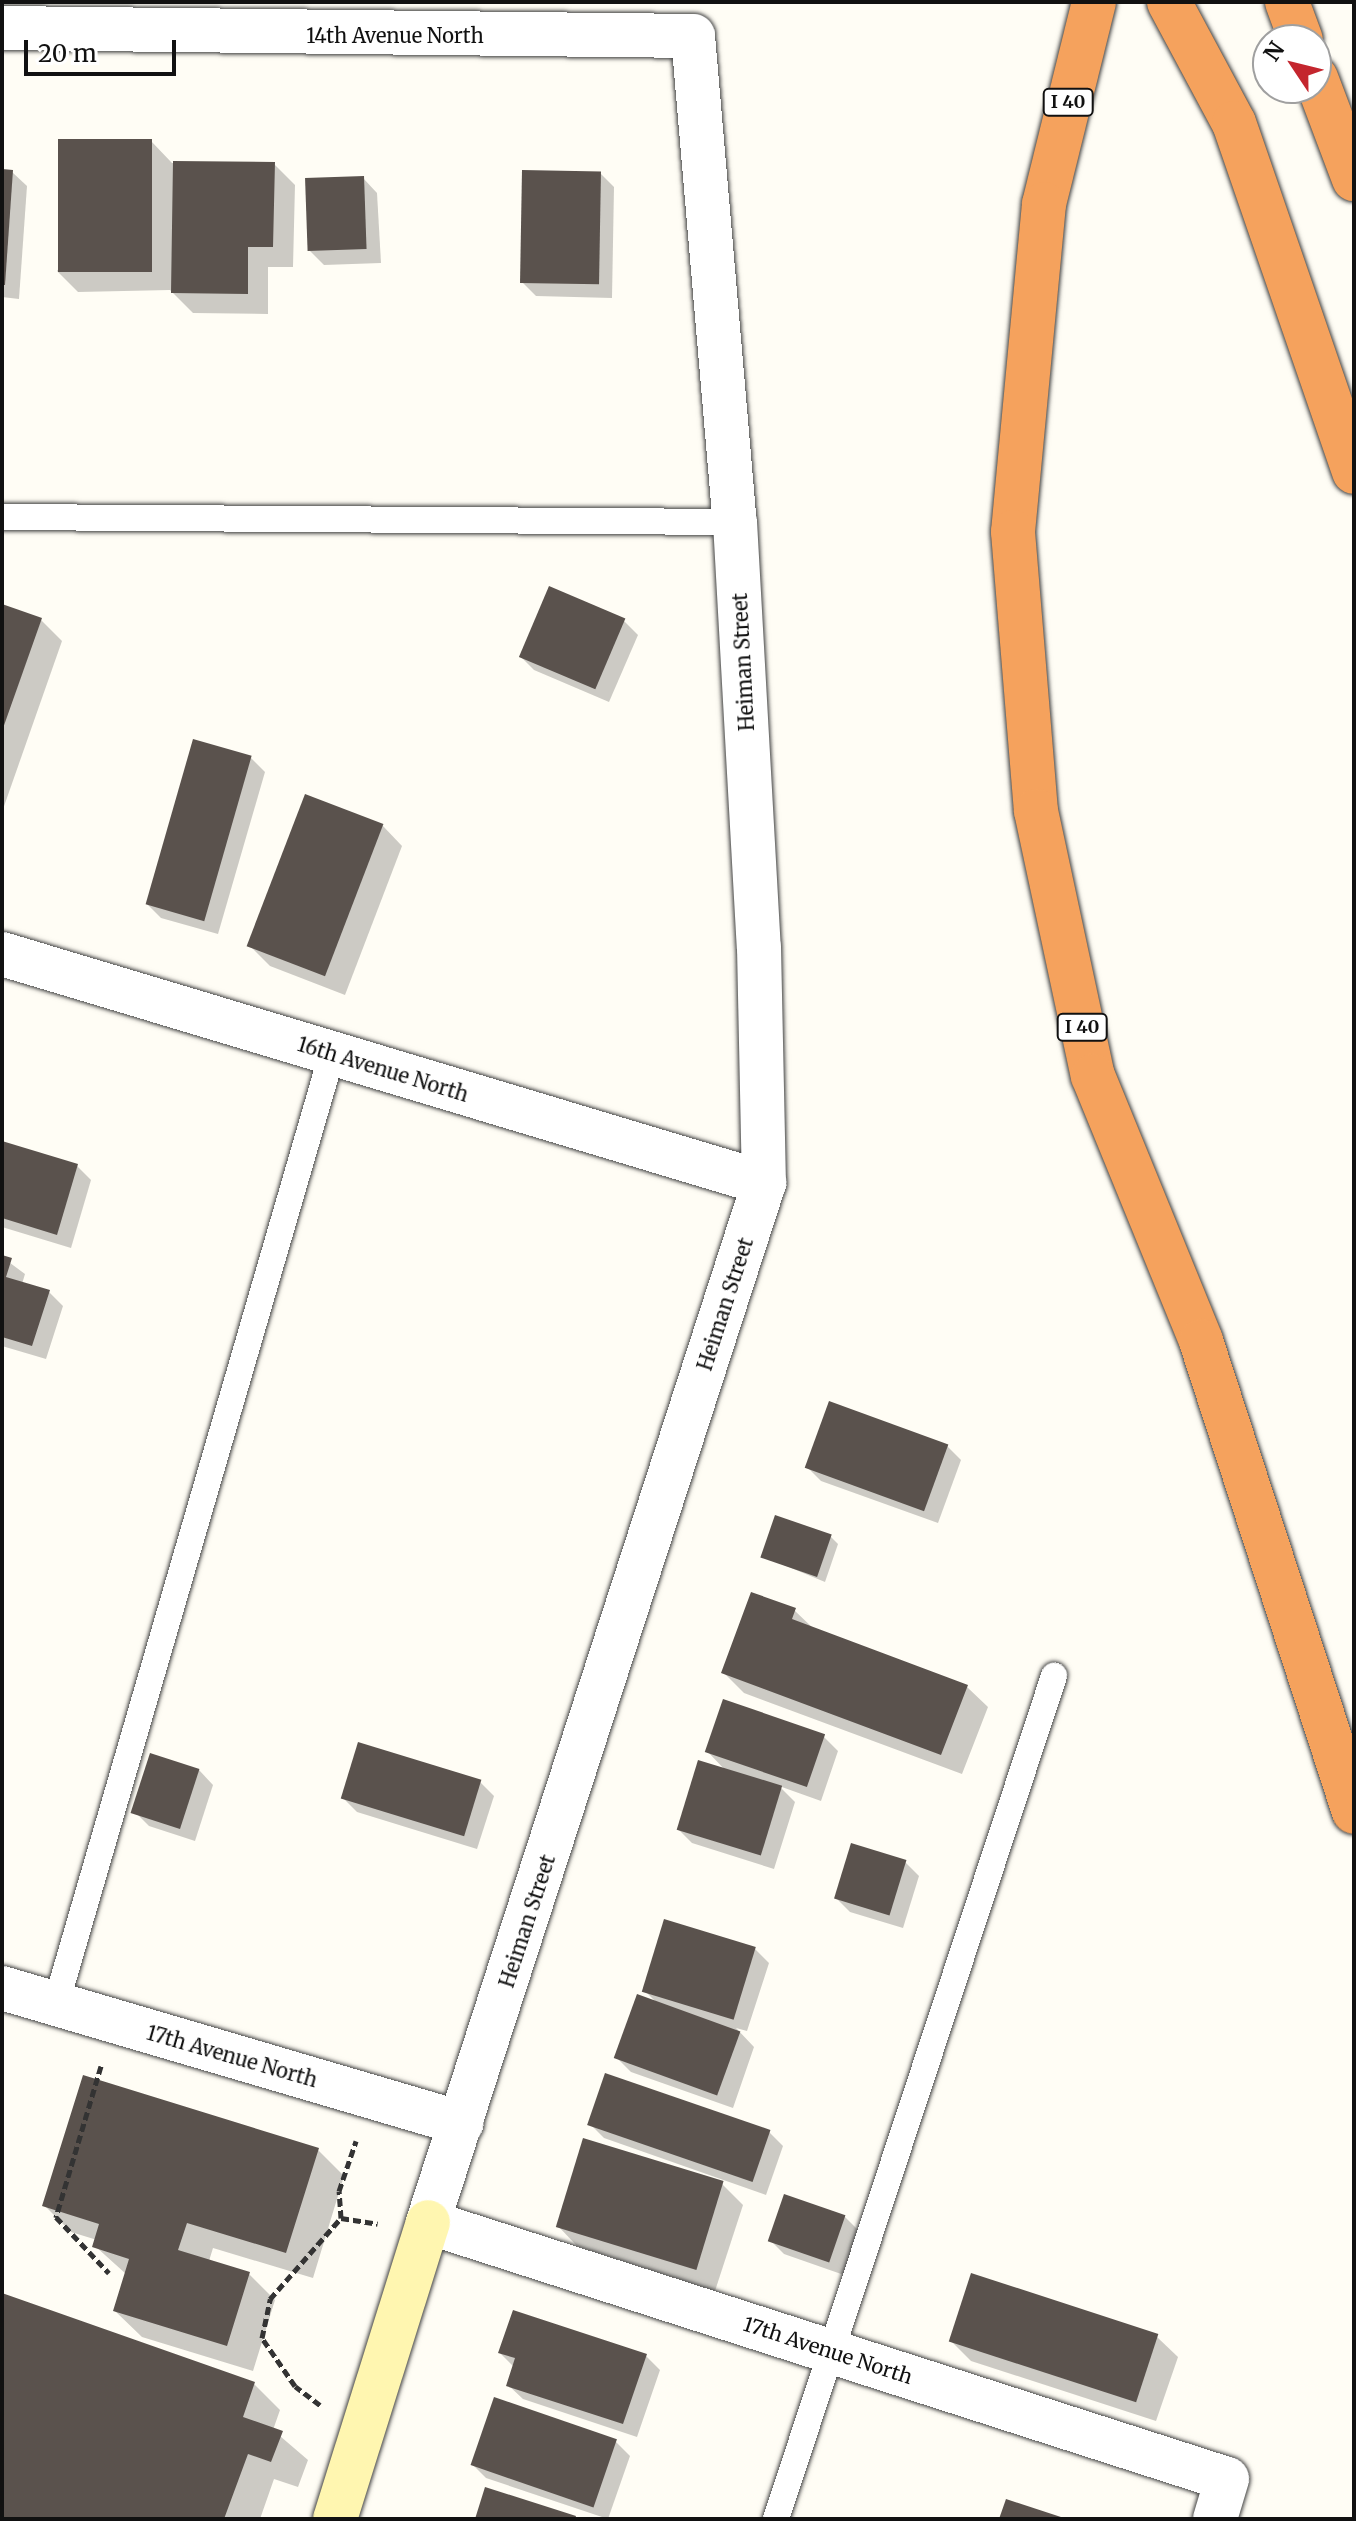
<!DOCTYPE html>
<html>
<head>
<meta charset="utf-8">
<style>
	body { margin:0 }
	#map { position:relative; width:1356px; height:2521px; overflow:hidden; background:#fffdf5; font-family:Merriweather,serif }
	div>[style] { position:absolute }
	.shadow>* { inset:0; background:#0003 }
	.building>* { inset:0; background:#5a524d; transform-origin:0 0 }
	.path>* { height:5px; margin-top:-2.5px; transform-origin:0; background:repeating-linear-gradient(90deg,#333 0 8px,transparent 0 12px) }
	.roads { filter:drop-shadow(0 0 2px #444) drop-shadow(0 0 2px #444) }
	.lane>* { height:26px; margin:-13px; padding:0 13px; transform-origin:13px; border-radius:13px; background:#fff }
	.street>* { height:44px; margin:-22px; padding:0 22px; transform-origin:22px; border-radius:22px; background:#fff }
	.secondary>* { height:44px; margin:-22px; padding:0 22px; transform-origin:22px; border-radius:22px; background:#fff6b0 }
	.highway>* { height:44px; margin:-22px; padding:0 22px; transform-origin:22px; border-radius:22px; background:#f5a25d }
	span { translate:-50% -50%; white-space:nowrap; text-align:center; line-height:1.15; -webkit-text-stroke:8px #fff; paint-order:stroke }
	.shield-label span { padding:2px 6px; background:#fff; border:2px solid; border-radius:6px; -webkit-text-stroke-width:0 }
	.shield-label { font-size:18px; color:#111; font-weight:700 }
	.street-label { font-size:20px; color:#111 }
	.frame { position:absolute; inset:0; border:4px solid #111; pointer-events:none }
	.north { position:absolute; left:1252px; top:24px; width:80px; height:80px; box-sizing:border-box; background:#fff; border:2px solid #a0a0a0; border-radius:50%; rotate:305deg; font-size:22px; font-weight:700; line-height:32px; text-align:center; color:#111 }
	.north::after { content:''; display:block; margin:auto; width:28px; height:36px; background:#c4262e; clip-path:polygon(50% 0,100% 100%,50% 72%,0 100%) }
	.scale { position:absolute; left:24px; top:40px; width:152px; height:36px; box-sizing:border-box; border:4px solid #111; border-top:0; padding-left:10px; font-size:24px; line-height:28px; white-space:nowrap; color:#111; -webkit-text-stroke:6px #fff; paint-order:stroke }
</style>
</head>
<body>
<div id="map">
	<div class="shadow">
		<i style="clip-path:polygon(151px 141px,172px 163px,274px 164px,295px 185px,293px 267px,268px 267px,268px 314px,193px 313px,170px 290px,78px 292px,57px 271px)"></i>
		<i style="clip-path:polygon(2px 171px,12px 172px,27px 186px,19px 299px,2px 297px)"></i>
		<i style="clip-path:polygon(600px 173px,614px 187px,612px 298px,536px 296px,522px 282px)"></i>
		<i style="clip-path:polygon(363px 178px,377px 193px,381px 263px,324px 265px,310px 251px)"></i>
		<i style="clip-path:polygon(2px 606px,41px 620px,62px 641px,2px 812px)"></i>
		<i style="clip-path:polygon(624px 621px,638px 635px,609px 702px,534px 670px,520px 656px)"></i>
		<i style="clip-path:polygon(251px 758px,265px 772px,218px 934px,161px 918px,147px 904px)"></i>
		<i style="clip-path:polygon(382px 825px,402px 846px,345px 995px,270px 966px,249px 945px)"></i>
		<i style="clip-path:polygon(2px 1143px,77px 1166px,91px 1180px,71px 1248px,2px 1227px)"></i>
		<i style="clip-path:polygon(2px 1257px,25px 1274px,22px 1284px,49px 1292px,63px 1306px,46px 1359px,2px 1346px)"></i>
		<i style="clip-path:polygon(947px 1446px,961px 1460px,938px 1523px,821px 1481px,807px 1467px)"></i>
		<i style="clip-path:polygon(831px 1537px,838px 1544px,825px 1582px,762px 1556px)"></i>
		<i style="clip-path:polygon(794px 1610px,815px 1630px,967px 1687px,988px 1707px,962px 1774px,744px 1693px,723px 1672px)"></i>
		<i style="clip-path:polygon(824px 1737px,838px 1751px,821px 1801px,779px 1786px,795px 1802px,774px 1869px,692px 1843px,678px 1829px,726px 1771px,707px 1751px)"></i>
		<i style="clip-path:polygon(199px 1770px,213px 1785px,195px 1841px,149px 1826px,135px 1812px)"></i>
		<i style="clip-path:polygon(480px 1782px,494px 1796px,477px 1849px,357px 1812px,342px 1797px)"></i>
		<i style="clip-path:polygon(905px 1862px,919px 1876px,903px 1928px,850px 1912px,836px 1898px)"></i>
		<i style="clip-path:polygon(755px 1949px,769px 1963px,747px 2031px,736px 2028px,754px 2047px,733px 2108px,631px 2072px,617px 2058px,657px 2003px,644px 1990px)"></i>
		<i style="clip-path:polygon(590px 2124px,769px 2132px,783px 2146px,766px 2195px,604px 2138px)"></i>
		<i style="clip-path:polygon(318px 2150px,344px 2176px,313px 2278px,213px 2248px,209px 2261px,249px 2274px,275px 2300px,253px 2371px,142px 2337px,115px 2311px,126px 2274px,95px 2246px,97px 2240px,71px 2232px,44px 2205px)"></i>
		<i style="clip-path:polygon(722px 2184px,743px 2205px,715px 2291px,577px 2246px,557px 2225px)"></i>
		<i style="clip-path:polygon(845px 2217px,859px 2231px,844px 2275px,784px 2254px,770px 2240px)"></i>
		<i style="clip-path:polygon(2px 2295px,254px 2384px,280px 2410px,273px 2430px,308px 2460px,298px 2487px,274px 2479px,260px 2519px,2px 2519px)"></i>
		<i style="clip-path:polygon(1157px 2337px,1178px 2357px,1156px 2421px,971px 2361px,950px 2340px)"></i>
		<i style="clip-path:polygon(500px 2353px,646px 2356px,660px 2370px,637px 2437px,523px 2399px,508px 2385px,514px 2367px)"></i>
		<i style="clip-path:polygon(616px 2442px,630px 2456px,608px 2519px,486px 2478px,472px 2464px)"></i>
	</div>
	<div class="building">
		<i style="left:58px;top:139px;width:94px;height:133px"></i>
		<i style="clip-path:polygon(173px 161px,275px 162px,273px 247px,248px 247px,248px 294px,171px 293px)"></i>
		<i style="clip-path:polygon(2px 169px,13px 170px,5px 285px,2px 285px)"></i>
		<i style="left:522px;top:170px;width:79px;height:113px;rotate:1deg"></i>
		<i style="left:364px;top:176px;width:73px;height:59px;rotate:88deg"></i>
		<i style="left:549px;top:586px;width:83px;height:77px;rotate:23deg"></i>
		<i style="clip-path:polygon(2px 604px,42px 618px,2px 731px)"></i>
		<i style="left:193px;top:739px;width:61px;height:172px;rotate:16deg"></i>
		<i style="left:305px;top:794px;width:84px;height:163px;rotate:21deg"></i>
		<i style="clip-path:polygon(2px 1141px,78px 1164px,57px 1235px,2px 1218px)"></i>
		<i style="clip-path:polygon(2px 1255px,12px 1258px,6px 1277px,50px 1290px,32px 1346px,2px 1337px)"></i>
		<i style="left:829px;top:1401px;width:127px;height:71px;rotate:20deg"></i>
		<i style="left:775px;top:1515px;width:60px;height:45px;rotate:19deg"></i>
		<i style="clip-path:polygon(751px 1592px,796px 1608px,792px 1619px,968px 1685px,941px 1755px,721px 1673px)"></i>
		<i style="left:723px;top:1699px;width:108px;height:56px;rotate:19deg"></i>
		<i style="left:358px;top:1742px;width:129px;height:59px;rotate:17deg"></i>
		<i style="left:150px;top:1753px;width:52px;height:63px;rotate:18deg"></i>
		<i style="left:698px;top:1760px;width:88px;height:73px;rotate:17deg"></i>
		<i style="left:851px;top:1843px;width:58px;height:58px;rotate:17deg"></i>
		<i style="left:664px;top:1919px;width:96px;height:76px;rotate:17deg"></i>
		<i style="left:637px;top:1994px;width:110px;height:68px;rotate:20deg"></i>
		<i style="left:605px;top:2073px;width:175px;height:55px;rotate:19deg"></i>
		<i style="clip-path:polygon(83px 2075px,319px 2148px,286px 2253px,187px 2223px,178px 2250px,250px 2272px,227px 2346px,113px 2311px,129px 2259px,92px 2247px,99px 2224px,42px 2206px)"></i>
		<i style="left:583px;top:2138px;width:147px;height:93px;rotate:17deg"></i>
		<i style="left:784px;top:2194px;width:65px;height:50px;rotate:19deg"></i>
		<i style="left:971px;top:2273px;width:197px;height:72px;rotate:18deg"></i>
		<i style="clip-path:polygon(2px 2293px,255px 2382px,243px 2417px,283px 2431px,271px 2462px,248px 2454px,224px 2519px,2px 2519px)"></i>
		<i style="clip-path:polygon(513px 2310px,647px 2354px,623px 2424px,506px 2386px,515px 2358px,498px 2353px)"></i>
		<i style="left:494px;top:2397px;width:130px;height:72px;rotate:19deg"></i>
		<i style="clip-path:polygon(485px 2487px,576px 2516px,575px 2519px,475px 2519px)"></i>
		<i style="clip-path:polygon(1006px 2499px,1064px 2518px,1063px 2519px,999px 2519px)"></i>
	</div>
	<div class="path">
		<i style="left:101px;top:2066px;width:158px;rotate:106.6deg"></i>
		<i style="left:56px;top:2217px;width:77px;rotate:46.6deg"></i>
		<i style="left:341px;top:2218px;width:27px;rotate:-94deg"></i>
		<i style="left:339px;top:2191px;width:53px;rotate:-71.2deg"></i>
		<i style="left:320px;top:2405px;width:31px;rotate:-143deg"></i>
		<i style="left:295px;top:2386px;width:58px;rotate:-124.5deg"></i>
		<i style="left:262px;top:2338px;width:40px;rotate:-78deg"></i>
		<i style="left:270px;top:2299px;width:108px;rotate:-48.8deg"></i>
		<i style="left:341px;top:2218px;width:37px;rotate:9deg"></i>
	</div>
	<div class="roads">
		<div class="lane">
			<i style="left:2px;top:517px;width:733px;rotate:0.39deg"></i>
			<i style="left:56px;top:2004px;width:989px;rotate:-73.8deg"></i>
			<i style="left:776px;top:2519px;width:888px;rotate:-71.75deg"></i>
		</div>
		<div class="street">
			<i style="left:2px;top:28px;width:691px;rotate:0.66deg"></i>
			<i style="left:693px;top:36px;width:488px;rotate:85.1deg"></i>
			<i style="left:735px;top:522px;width:426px;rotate:86.8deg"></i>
			<i style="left:759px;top:947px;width:236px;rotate:88.8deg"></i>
			<i style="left:764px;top:1183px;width:1092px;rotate:107.92deg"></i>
			<i style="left:428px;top:2222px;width:839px;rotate:17.83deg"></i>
			<i style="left:1227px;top:2479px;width:42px;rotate:106.7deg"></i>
			<i style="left:2px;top:954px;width:796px;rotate:16.73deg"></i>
			<i style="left:2px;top:1988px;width:479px;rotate:16.4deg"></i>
		</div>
		<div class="secondary">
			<i style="left:335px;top:2519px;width:311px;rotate:-72.6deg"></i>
		</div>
		<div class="highway">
			<i style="left:1094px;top:2px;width:208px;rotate:103.9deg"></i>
			<i style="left:1044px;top:204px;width:329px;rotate:95.4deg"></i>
			<i style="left:1013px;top:532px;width:280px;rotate:85.3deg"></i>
			<i style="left:1036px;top:811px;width:271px;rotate:77.9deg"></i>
			<i style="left:1093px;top:1076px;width:286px;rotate:67.8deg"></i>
			<i style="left:1201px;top:1341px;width:495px;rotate:72deg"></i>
			<i style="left:1169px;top:2px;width:137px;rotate:61.8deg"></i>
			<i style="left:1234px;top:123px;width:369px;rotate:71deg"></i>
			<i style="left:1287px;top:2px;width:40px;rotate:69.8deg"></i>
			<i style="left:1316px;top:78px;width:108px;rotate:69.4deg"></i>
		</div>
	</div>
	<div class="shield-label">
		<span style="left:1068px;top:102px">I 40</span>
		<span style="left:1082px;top:1027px">I 40</span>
	</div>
	<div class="street-label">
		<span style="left:395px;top:35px">14th Avenue North</span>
		<span style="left:743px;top:662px;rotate:-93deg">Heiman Street</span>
		<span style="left:383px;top:1069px;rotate:17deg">16th Avenue North</span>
		<span style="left:725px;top:1304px;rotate:-72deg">Heiman Street</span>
		<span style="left:527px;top:1921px;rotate:-72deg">Heiman Street</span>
		<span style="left:232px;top:2056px;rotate:16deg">17th Avenue North</span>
		<span style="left:828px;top:2350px;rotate:18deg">17th Avenue North</span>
	</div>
	<div class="frame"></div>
	<div class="north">N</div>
	<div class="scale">20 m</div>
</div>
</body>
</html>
